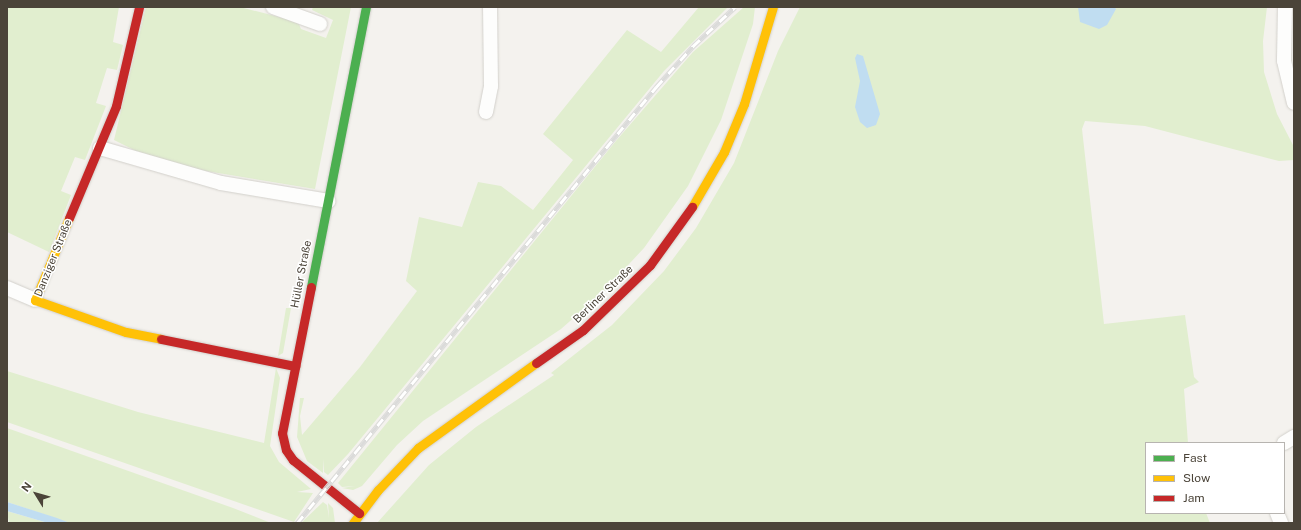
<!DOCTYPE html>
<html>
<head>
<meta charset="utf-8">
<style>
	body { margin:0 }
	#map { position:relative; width:1301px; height:530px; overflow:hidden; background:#f4f2ee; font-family:"Public Sans",sans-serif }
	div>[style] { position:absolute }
	.green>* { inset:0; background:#e1eecf }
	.water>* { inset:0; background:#c0ddf1 }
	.roads { filter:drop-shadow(0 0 1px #d2d0cb) drop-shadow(0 0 1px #d2d0cb) }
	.street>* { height:14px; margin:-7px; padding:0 7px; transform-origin:7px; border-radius:7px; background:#fdfdfc }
	.fast>* { height:9px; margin:-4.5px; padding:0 4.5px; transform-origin:4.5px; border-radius:4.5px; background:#4caf50 }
	.slow>* { height:9px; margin:-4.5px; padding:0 4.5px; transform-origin:4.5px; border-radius:4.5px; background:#ffc107 }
	.jam>* { height:9px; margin:-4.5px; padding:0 4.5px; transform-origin:4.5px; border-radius:4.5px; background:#c62828 }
	.rail>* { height:4.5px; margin-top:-2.25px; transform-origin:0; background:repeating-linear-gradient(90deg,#fff 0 9px,#dbdbda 0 18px); box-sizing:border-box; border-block:1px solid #dbdbda }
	span { translate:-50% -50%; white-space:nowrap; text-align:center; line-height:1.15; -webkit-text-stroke:3px #fff; paint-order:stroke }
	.street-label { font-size:11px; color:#4b4439 }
	.frame { position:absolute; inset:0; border:8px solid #4b4439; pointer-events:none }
	.legend { position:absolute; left:1145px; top:442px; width:140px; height:72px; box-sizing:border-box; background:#fff; border:1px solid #b7b4b0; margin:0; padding:5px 7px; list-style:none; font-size:12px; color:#4b4439 }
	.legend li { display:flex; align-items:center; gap:8px; height:20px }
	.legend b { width:20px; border:1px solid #b7b4b0 }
	.north { position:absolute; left:16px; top:474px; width:40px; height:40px; -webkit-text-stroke:3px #fff; paint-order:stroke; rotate:307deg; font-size:11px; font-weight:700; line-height:16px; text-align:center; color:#4b4439 }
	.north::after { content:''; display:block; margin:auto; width:14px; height:18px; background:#4b4439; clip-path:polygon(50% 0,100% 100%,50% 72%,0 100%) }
</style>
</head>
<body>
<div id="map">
	<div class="green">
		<i style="clip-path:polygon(7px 7px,119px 7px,113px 42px,123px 45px,117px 70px,107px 68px,96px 103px,106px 106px,85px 160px,75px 157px,61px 191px,71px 195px,49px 252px,7px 232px)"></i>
		<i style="clip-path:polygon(146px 7px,240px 7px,298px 22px,301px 29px,326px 38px,333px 20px,312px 10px,313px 7px,351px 7px,315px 189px,200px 170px,136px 151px,114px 140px)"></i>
		<i style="clip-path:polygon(699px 7px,728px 7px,664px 71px,348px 454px,328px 475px,324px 472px,323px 459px,323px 473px,307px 461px,297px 437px,300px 398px,304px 398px,300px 416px,302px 435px,360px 367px,417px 291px,406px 281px,419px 217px,462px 227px,478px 182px,501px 186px,533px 210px,573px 160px,543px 134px,627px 30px,661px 52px)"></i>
		<i style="clip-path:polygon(744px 7px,755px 7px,753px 24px,721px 120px,688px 186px,644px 248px,602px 293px,561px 329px,423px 421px,397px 445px,362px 486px,353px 490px,342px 488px,355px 486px,342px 487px,338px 483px,615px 142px,693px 52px)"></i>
		<i style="clip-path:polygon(800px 7px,1267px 7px,1263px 41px,1264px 72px,1277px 114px,1294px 147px,1294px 160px,1279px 161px,1145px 126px,1085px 121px,1082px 129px,1104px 324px,1185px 315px,1194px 377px,1199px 382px,1184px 389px,1188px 443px,1146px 443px,1146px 513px,1206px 513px,1210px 523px,377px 523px,429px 465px,476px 427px,554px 375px,551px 373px,612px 325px,664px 271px,696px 228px,734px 163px,778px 51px)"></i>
		<i style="clip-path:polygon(286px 308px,291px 308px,283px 353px,278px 356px)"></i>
		<i style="clip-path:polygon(276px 368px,280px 378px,270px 446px,279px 462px,311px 489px,297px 492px,313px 493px,294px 522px,7px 422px,7px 371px,138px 412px,264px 443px)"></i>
		<i style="clip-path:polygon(7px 428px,233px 508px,271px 523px,70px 523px,7px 502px)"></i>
		<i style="clip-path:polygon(323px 502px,327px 505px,329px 518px,328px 503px,333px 508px,335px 523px,301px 523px)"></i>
		<i style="clip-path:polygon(7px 511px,48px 523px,9px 523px)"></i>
	</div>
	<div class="water">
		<i style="clip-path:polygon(1078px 7px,1114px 7px,1116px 9px,1107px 25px,1099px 29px,1080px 22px)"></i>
		<i style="clip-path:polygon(857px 54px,863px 56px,880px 114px,876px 125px,867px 128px,860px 122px,855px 107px,860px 81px,855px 58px)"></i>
		<i style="clip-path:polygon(7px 502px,57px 518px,70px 523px,48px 523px,7px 511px)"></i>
	</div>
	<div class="roads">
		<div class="street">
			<i style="left:273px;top:7px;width:50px;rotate:19.9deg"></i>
			<i style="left:1285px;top:7px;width:54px;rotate:91.1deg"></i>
			<i style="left:1284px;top:61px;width:43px;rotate:76.6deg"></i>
			<i style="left:486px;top:112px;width:26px;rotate:-79deg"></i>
			<i style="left:491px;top:86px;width:79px;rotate:-90.7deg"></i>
			<i style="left:100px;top:148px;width:126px;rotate:16.1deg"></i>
			<i style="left:221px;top:183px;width:109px;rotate:9.5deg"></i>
			<i style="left:7px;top:288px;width:30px;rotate:23deg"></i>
			<i style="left:1284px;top:443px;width:12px;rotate:-31deg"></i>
			<i style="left:1277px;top:513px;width:11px;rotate:68deg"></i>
		</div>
		<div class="fast">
			<i style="left:311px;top:287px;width:285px;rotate:-78.9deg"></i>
		</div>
		<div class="slow">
			<i style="left:692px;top:207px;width:64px;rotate:-59.8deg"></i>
			<i style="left:724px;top:152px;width:52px;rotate:-67.4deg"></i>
			<i style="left:744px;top:104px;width:101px;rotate:-73.4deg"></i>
			<i style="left:69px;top:218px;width:89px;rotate:112.5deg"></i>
			<i style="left:35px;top:300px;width:96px;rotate:19.4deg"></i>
			<i style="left:126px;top:332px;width:36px;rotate:11deg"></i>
			<i style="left:353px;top:523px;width:41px;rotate:-52.9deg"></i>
			<i style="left:378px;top:490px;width:58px;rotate:-46.4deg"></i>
			<i style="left:418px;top:448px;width:145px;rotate:-35.8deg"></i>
		</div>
		<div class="jam">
			<i style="left:69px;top:218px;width:121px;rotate:-67.2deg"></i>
			<i style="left:116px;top:106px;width:102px;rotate:-76.9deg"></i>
			<i style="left:311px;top:287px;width:149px;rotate:101.2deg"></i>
			<i style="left:282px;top:433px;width:17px;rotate:77deg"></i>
			<i style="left:286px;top:450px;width:12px;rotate:55deg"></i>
			<i style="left:293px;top:460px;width:85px;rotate:38.8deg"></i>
			<i style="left:161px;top:339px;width:137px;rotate:11.4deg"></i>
			<i style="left:536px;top:363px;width:57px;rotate:-35.1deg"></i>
			<i style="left:583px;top:330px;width:93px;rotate:-44.1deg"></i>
			<i style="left:650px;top:265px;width:72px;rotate:-54.1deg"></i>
		</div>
	</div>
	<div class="rail">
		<i style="left:297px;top:523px;width:565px;rotate:-50.53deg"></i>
		<i style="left:656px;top:87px;width:55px;rotate:-47.9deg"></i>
		<i style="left:693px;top:46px;width:57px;rotate:-42.9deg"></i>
	</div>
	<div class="street-label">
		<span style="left:53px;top:258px;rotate:-68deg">Danziger Straße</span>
		<span style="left:301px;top:274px;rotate:-79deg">Hüller Straße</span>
		<span style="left:603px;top:294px;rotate:-44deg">Berliner Straße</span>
	</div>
	<div class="frame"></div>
	<ul class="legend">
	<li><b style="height:5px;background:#4caf50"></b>Fast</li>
	<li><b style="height:5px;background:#ffc107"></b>Slow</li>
	<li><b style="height:5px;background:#c62828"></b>Jam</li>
	</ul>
	<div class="north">N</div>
</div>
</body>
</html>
